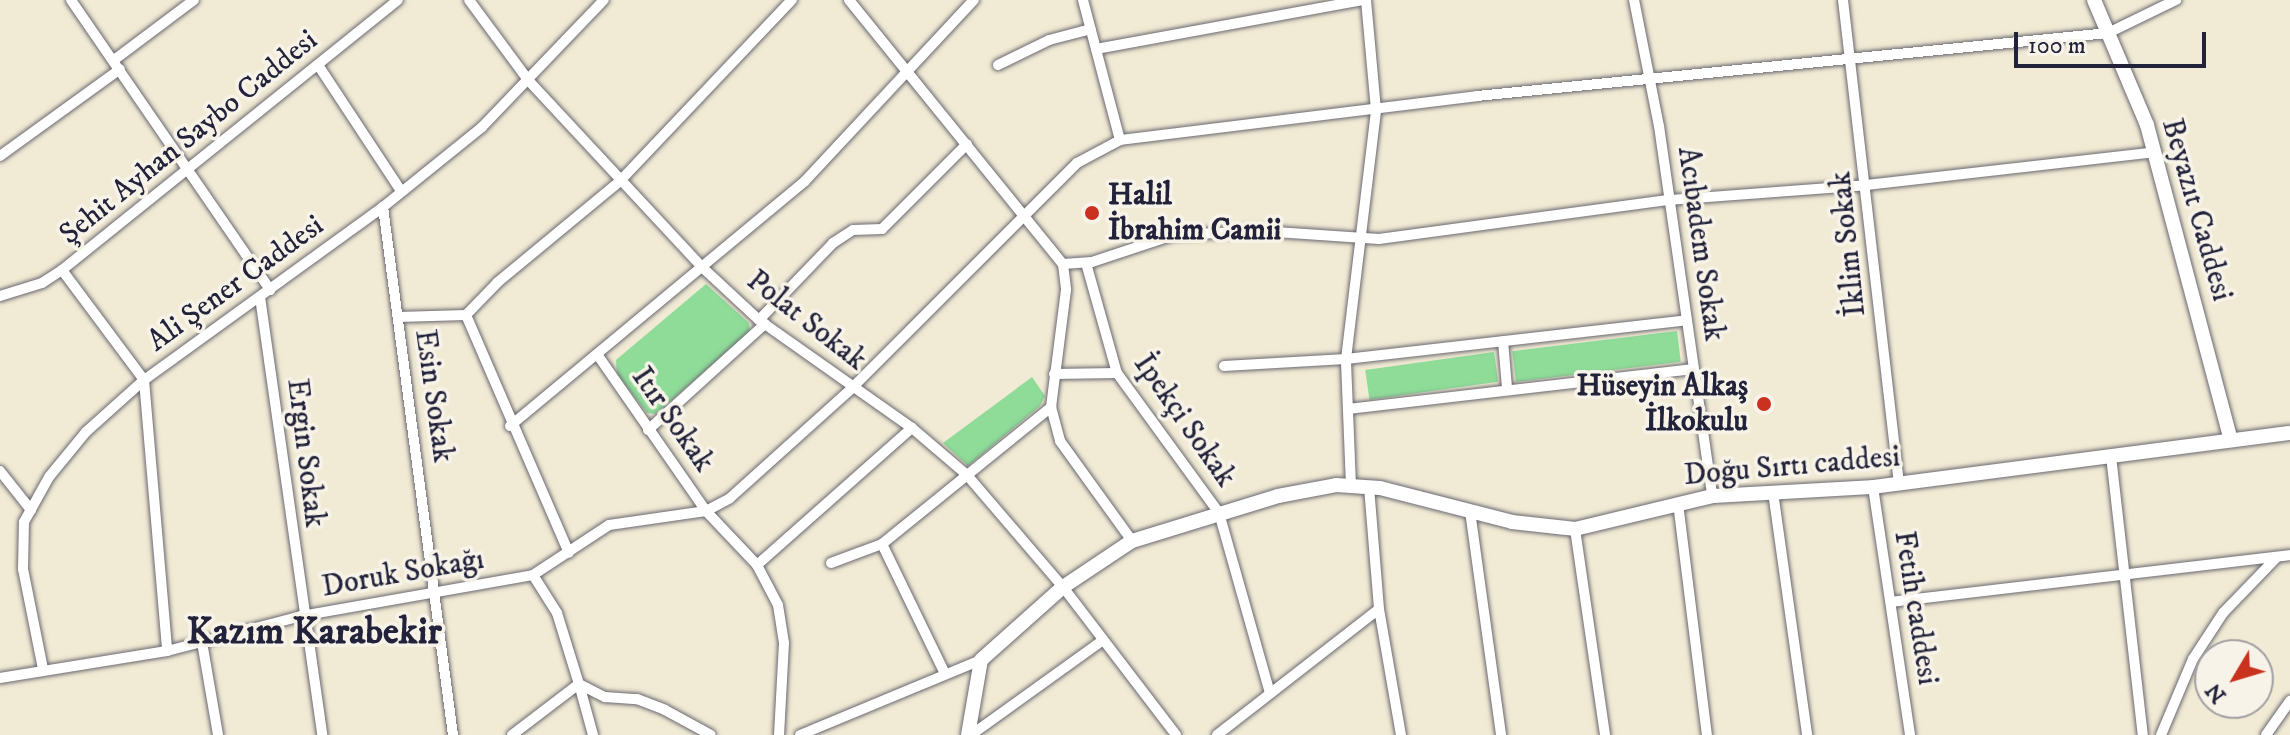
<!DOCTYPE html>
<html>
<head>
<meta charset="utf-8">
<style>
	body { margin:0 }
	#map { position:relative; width:2290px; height:735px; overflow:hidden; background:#f1ead4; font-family:"IM FELL DW Pica",serif }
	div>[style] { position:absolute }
	.green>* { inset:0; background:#8fdc99; transform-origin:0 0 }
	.roads { filter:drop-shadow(0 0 2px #6a6871) drop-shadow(0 0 2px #6a6871) }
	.street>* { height:10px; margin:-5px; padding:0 5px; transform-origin:5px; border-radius:5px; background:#fff }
	.secondary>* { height:14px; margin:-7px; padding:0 7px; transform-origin:7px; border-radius:7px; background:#fff }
	.dots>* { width:22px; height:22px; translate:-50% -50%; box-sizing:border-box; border:4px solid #f7f3e8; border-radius:50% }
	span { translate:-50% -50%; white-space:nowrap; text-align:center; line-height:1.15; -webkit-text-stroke:7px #f7f3e8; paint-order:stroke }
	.street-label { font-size:30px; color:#22223b }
	.poi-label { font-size:30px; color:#22223b; font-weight:700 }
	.left { translate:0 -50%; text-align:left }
	.right { translate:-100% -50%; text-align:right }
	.district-label { font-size:38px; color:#22223b; font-weight:700 }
	.north { position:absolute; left:2194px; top:639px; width:80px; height:80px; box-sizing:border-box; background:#f7f3e8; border:2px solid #a29fa3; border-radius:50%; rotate:232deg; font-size:22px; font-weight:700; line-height:32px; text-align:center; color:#22223b }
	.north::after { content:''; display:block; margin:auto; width:28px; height:36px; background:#c8321e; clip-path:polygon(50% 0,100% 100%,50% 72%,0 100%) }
	.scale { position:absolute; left:2014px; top:32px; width:192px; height:36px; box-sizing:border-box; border:4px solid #22223b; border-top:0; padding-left:10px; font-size:24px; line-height:28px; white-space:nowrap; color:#22223b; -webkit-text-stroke:6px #f7f3e8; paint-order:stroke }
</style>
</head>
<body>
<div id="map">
	<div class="green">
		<i style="clip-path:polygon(706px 284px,749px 323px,750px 331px,656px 414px,647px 413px,617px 374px,616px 360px)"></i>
		<i style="left:1677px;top:331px;width:31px;height:166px;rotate:83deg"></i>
		<i style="left:1494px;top:352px;width:30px;height:130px;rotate:82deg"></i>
		<i style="clip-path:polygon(1032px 377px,1045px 396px,1040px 406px,968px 466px,943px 443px)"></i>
	</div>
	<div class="roads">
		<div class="street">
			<i style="left:71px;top:0;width:352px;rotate:55.5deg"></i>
			<i style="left:469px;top:0;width:101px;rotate:53.5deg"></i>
			<i style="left:529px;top:81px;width:255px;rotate:47.1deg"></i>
			<i style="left:703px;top:268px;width:76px;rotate:42.9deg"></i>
			<i style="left:759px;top:320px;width:187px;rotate:35.2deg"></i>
			<i style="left:912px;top:428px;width:72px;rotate:40.5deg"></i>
			<i style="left:967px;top:475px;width:148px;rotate:49.4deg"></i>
			<i style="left:1063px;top:587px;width:186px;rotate:52.6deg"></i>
			<i style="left:849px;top:0;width:340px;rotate:51deg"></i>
			<i style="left:1063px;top:264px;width:26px;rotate:83deg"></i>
			<i style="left:1066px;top:290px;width:118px;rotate:97.3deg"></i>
			<i style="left:1051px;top:407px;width:35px;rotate:75deg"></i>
			<i style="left:1060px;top:441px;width:123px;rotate:54.2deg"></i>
			<i style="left:1083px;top:0;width:145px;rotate:75.2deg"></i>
			<i style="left:1634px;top:0;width:128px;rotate:78.8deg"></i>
			<i style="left:1659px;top:126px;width:374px;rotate:81.8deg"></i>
			<i style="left:1843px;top:0;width:486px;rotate:83.4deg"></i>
			<i style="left:1096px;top:49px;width:271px;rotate:-10.4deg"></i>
			<i style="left:114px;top:60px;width:100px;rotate:-36.9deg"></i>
			<i style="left:318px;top:65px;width:151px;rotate:56.6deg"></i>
			<i style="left:998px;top:65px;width:57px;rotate:-26.1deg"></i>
			<i style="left:1049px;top:40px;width:43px;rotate:-14.7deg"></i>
			<i style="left:0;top:156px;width:148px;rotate:-35.9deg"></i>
			<i style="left:383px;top:207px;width:533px;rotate:82.45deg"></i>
			<i style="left:1086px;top:263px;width:114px;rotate:74.3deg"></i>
			<i style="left:1117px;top:373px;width:173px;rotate:53.9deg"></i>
			<i style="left:1219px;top:513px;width:187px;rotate:74.2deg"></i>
			<i style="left:1063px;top:264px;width:29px;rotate:-4deg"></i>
			<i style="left:1092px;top:262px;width:85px;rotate:-18.4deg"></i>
			<i style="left:1173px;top:235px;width:88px;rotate:-2.6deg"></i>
			<i style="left:1261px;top:231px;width:118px;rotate:3.9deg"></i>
			<i style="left:1379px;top:239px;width:293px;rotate:-7.7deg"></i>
			<i style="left:1669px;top:200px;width:199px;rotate:-4.3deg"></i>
			<i style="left:1867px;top:185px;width:290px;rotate:-6.5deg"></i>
			<i style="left:62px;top:270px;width:137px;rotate:53.3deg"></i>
			<i style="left:144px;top:380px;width:272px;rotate:85.1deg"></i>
			<i style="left:0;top:296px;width:44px;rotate:-17.2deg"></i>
			<i style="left:42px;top:283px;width:24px;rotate:-33deg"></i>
			<i style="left:62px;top:270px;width:431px;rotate:-38.8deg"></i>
			<i style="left:260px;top:297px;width:442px;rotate:81.9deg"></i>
			<i style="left:466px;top:315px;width:259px;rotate:66.6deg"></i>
			<i style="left:398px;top:317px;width:68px;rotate:-1.7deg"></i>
			<i style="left:466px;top:315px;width:46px;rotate:-45.9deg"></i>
			<i style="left:498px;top:282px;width:158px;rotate:-39.6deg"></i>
			<i style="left:620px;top:181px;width:250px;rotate:-46.5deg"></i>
			<i style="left:759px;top:320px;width:107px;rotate:-46.1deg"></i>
			<i style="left:833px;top:243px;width:24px;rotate:-33deg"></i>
			<i style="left:853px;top:230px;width:29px;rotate:-2deg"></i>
			<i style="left:882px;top:229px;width:120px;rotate:-45deg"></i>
			<i style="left:1503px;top:341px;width:47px;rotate:85.1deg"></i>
			<i style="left:599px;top:357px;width:188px;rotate:55.2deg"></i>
			<i style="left:706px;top:511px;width:74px;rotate:46.6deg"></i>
			<i style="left:757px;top:565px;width:45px;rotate:62.3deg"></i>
			<i style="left:778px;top:605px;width:38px;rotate:81deg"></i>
			<i style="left:784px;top:643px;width:92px;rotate:93.1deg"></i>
			<i style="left:1224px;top:366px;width:122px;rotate:-3.3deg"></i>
			<i style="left:1346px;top:359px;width:343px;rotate:-6.5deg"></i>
			<i style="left:1054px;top:374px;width:63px;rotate:-0.9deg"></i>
			<i style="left:1348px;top:409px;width:348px;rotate:-6.6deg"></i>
			<i style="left:510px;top:426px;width:383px;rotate:-39.7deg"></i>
			<i style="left:805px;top:181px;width:248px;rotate:-47deg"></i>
			<i style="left:648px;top:430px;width:158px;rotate:-42.2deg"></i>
			<i style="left:2111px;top:456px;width:281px;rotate:83.5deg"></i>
			<i style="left:0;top:471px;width:50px;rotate:51.5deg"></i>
			<i style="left:1351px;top:486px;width:127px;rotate:-92.3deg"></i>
			<i style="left:1346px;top:359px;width:251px;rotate:-83.1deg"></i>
			<i style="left:1376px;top:110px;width:110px;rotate:-95.2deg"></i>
			<i style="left:1369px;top:487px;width:122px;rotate:85.3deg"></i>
			<i style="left:1379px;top:609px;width:128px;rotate:80.1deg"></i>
			<i style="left:1873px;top:487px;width:251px;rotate:81.5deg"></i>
			<i style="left:1773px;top:492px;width:245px;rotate:82deg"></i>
			<i style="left:1678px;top:503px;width:234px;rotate:82.9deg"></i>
			<i style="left:1470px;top:511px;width:226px;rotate:82.1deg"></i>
			<i style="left:1575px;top:529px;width:208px;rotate:81.7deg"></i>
			<i style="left:882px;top:544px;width:144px;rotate:64.1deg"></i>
			<i style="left:831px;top:563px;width:54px;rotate:-20.4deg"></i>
			<i style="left:882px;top:544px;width:218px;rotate:-39deg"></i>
			<i style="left:757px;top:565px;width:207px;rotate:-41.5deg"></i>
			<i style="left:533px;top:575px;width:45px;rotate:57.7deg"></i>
			<i style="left:557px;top:613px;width:74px;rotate:72.8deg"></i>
			<i style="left:579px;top:684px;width:29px;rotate:27deg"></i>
			<i style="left:605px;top:697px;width:32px;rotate:4deg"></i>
			<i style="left:637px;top:699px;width:30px;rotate:21deg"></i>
			<i style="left:665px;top:710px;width:52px;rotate:28.5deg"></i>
			<i style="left:1891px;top:602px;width:402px;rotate:-6.7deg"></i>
			<i style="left:202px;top:642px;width:94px;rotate:80.2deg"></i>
			<i style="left:43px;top:669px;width:102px;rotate:-101.3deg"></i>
			<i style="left:23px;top:569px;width:47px;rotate:-88.8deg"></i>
			<i style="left:24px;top:522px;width:51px;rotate:-60.9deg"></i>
			<i style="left:49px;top:477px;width:58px;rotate:-50.6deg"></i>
			<i style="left:86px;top:432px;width:78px;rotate:-41.9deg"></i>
			<i style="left:144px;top:380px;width:295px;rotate:-35.9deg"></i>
			<i style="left:383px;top:207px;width:127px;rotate:-38.9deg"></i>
			<i style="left:482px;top:127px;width:176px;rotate:-46.2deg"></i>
			<i style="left:0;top:678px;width:169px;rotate:-9.2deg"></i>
			<i style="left:167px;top:651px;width:138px;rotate:-14.6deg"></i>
			<i style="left:301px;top:616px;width:236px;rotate:-10deg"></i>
			<i style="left:533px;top:575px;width:91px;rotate:-33.3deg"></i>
			<i style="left:609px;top:525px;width:98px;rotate:-8.2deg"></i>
			<i style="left:706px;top:511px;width:27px;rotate:-28deg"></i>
			<i style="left:730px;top:498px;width:164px;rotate:-42deg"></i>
			<i style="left:852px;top:388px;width:318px;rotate:-45deg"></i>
			<i style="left:1077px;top:163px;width:49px;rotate:-28.1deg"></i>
			<i style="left:1120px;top:140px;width:360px;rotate:-7deg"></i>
			<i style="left:1477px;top:96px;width:634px;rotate:-5.7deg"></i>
			<i style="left:2108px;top:33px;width:76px;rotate:-25.9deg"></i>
			<i style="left:512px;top:735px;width:84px;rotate:-37.3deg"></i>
			<i style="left:579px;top:684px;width:53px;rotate:74.6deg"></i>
			<i style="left:800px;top:735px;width:196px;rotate:-22.5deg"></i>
			<i style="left:971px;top:735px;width:161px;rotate:-35.7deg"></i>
			<i style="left:1217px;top:735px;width:205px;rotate:-37.9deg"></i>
			<i style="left:2161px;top:735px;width:82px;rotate:-67.2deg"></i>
			<i style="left:2193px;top:659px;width:55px;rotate:-56.9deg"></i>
			<i style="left:2223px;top:613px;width:78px;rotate:-46deg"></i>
			<i style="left:2266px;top:735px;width:42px;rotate:-54.8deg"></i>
		</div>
		<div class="secondary">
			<i style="left:2094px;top:0;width:136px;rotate:67deg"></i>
			<i style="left:2147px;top:125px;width:326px;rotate:75.1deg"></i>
			<i style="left:968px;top:735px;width:76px;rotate:-80.2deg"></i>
			<i style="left:981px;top:660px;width:110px;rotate:-41.7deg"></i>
			<i style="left:1063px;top:587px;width:83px;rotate:-33.7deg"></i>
			<i style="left:1132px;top:541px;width:153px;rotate:-17.1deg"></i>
			<i style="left:1278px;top:496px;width:59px;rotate:-10.7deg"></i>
			<i style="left:1336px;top:485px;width:44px;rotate:3.9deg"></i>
			<i style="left:1380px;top:488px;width:136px;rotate:14.4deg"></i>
			<i style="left:1512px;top:522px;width:63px;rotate:6.3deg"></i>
			<i style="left:1575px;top:529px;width:141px;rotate:-13.5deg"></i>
			<i style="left:1712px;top:496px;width:161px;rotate:-3.2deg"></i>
			<i style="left:1873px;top:487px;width:420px;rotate:-7.4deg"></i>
		</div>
	</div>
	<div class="dots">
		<i style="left:1092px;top:213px;background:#c8321e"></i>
		<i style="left:1764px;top:404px;background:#c8321e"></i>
	</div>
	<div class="street-label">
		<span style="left:189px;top:138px;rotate:-39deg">Şehit Ayhan Saybo Caddesi</span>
		<span style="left:2196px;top:210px;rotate:74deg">Beyazıt Caddesi</span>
		<span style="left:1700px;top:244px;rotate:82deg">Acıbadem Sokak</span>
		<span style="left:1849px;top:244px;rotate:-96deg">İklim Sokak</span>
		<span style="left:236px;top:284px;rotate:-36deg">Ali Şener Caddesi</span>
		<span style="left:806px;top:321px;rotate:38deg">Polat Sokak</span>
		<span style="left:433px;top:396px;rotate:82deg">Esin Sokak</span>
		<span style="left:672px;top:420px;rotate:55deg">Itır Sokak</span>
		<span style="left:1184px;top:421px;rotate:55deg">İpekçi Sokak</span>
		<span style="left:305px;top:453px;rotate:83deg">Ergin Sokak</span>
		<span style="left:1792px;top:467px;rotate:-5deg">Doğu Sırtı caddesi</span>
		<span style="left:403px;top:574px;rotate:-10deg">Doruk Sokağı</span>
		<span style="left:1915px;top:608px;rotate:81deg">Fetih caddesi</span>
	</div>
	<div class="poi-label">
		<span class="left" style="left:1108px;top:213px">Halil<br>İbrahim Camii</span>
		<span class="right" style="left:1748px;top:404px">Hüseyin Alkaş<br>İlkokulu</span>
	</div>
	<div class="district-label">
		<span style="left:314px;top:633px">Kazım Karabekir</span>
	</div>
	<div class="north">N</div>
	<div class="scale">100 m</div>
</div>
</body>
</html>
